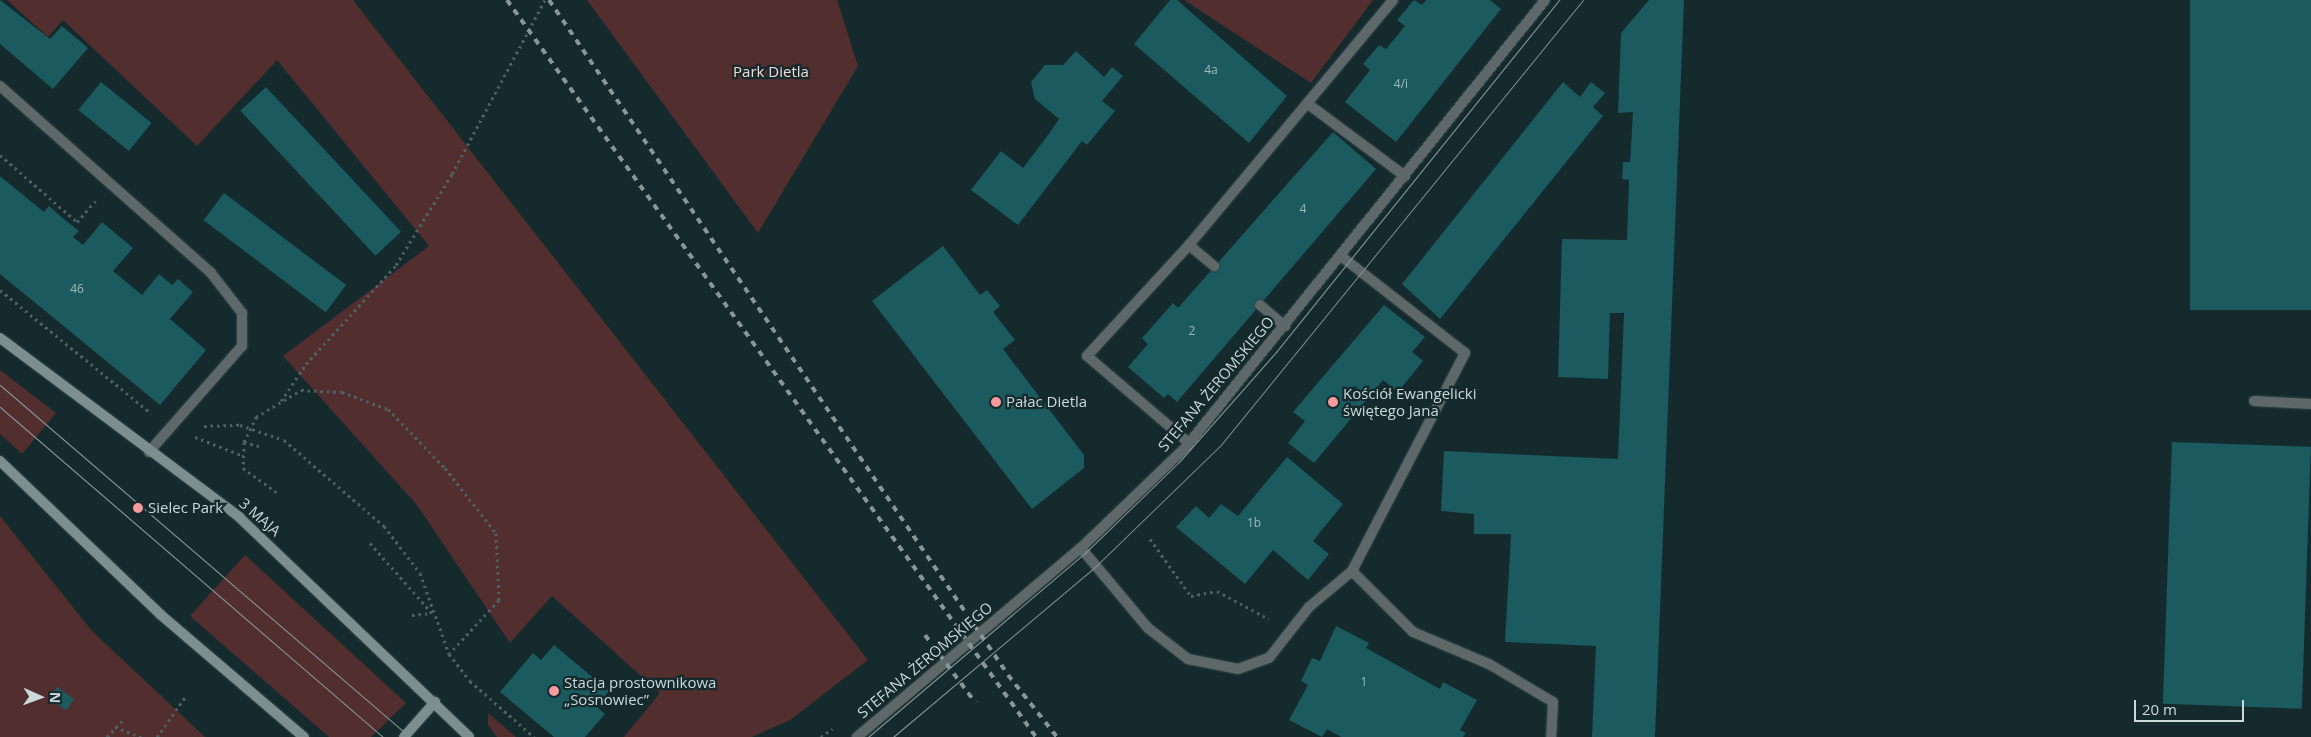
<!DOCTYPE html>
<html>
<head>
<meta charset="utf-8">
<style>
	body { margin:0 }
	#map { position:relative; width:2311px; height:737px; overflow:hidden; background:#142a2c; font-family:"Open Sans",sans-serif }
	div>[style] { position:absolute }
	.green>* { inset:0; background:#532e2f }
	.building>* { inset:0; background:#1b5a5f; transform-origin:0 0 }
	.path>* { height:3px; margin-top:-1.5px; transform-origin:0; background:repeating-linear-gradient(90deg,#4e6163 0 2.5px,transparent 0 6.5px) }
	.roads { filter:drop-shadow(0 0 1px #314648) drop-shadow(0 0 1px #314648) }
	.lane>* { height:10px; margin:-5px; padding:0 5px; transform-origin:5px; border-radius:5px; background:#5e6869 }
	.street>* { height:10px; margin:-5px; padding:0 5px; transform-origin:5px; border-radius:5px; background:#5e6869 }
	.secondary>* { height:10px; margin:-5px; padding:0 5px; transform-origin:5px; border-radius:5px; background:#7d8e8f }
	.tram>* { height:1px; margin:-0.5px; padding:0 0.5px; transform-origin:0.5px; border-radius:0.5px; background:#879798 }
	.rail>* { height:4px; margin-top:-2px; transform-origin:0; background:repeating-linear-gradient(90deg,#879798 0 6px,transparent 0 12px) }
	.dots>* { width:14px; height:14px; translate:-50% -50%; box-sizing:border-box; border:2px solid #142a2c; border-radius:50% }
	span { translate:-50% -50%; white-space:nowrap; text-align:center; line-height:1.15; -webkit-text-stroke:4.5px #142a2c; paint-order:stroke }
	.number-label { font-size:12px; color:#a0b9bb }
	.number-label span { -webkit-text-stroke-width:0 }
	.park-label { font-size:15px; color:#fad8d8 }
	.street-label { font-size:15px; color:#ccd9da }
	.poi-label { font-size:15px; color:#ccd9da }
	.left { translate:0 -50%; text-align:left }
	.north { position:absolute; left:15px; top:672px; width:50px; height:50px; -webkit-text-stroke:4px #142a2c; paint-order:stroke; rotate:92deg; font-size:14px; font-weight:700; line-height:20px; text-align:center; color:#ccd9da }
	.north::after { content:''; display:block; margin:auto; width:18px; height:22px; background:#ccd9da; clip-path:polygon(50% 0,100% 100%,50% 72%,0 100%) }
	.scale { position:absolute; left:2134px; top:700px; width:110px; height:22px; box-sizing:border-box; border:2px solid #ccd9da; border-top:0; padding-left:6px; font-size:15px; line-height:18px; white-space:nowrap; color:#ccd9da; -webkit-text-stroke:4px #142a2c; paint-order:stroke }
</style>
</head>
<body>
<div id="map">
	<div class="green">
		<i style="clip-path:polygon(7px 0,353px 0,868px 660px,790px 720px,752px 737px,624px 737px,660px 693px,552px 596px,510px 643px,417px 505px,283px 356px,429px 246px,277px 60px,197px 146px,63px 20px,48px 37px)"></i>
		<i style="clip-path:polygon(587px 0,837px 0,858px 66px,758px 233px)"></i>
		<i style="clip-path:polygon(1184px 0,1373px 0,1311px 83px)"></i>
		<i style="clip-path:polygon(0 370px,56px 413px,22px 454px,0 434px)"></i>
		<i style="clip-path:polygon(0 516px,92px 631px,205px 737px,0 737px)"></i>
		<i style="clip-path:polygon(245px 555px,406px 703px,371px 737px,329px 737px,190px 616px)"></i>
		<i style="clip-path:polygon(488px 713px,516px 737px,497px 737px,488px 725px)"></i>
	</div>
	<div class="building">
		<i style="clip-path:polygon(0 0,50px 39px,62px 26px,88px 48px,53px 89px,0 44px)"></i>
		<i style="clip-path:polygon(1170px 0,1177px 0,1287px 96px,1249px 143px,1134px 44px)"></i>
		<i style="clip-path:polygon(1414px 0,1422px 5px,1426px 0,1490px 0,1501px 9px,1396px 142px,1345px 102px,1370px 70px,1363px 64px,1379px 45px,1386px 49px,1405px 26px,1397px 20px)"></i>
		<i style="clip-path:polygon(1649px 0,1684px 0,1655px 737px,1592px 737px,1596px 646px,1505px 642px,1511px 534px,1474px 534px,1474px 514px,1441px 511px,1444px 451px,1618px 459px,1624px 313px,1610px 313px,1608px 379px,1558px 377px,1562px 239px,1627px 240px,1629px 180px,1622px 179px,1623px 162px,1630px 162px,1633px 112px,1618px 113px,1621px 33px)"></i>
		<i style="left:2190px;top:0;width:121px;height:310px"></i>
		<i style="clip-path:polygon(1076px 51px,1104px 77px,1112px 67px,1123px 76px,1102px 101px,1115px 111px,1087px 145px,1082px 141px,1018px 225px,971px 190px,1001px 151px,1023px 168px,1048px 135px,1059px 119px,1035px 99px,1031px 82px,1045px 65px,1063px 65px)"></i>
		<i style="left:101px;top:82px;width:65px;height:36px;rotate:39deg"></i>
		<i style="clip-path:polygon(1563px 82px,1580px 97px,1591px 82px,1605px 93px,1593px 107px,1603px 116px,1440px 319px,1402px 284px)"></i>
		<i style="left:266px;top:87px;width:198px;height:35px;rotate:47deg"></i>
		<i style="clip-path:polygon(1333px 132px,1376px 169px,1177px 402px,1168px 394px,1164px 398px,1128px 367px,1148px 344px,1142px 338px,1173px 303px,1178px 308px)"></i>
		<i style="clip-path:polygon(0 176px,44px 212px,49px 206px,65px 220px,79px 231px,73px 237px,83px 245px,102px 222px,133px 248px,113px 271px,142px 295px,159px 274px,172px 285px,178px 279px,193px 292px,170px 319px,206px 350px,160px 405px,0 274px)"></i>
		<i style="left:224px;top:193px;width:153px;height:34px;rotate:37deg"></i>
		<i style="clip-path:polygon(943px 246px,980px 295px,987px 290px,1000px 306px,993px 312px,1015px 340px,1003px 349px,1084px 455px,1084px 468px,1032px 509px,872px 301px)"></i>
		<i style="clip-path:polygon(1384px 305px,1425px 337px,1412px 352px,1423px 361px,1398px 392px,1383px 380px,1314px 463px,1288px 443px,1305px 421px,1293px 412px)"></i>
		<i style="left:2172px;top:442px;width:139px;height:262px;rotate:2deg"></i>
		<i style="clip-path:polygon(1287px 457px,1343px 504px,1313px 541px,1329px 554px,1308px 580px,1273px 550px,1245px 584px,1176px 527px,1196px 506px,1209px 518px,1221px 504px,1238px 516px)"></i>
		<i style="clip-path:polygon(1336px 626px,1369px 643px,1366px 648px,1440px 689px,1443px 682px,1477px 700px,1460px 730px,1466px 733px,1463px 737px,1341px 737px,1327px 729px,1322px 737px,1289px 720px,1308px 685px,1301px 681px,1312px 658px,1320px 661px)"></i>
		<i style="clip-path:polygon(554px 645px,609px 691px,596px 706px,605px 714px,585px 737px,554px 737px,500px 692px,533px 653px,541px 660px)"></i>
		<i style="left:57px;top:687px;width:21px;height:14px;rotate:35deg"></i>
	</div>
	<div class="path">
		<i style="left:0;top:155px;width:102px;rotate:41deg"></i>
		<i style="left:77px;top:222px;width:28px;rotate:-49deg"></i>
		<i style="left:0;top:290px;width:195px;rotate:39.2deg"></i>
		<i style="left:281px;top:401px;width:45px;rotate:-56deg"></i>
		<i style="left:306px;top:364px;width:134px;rotate:-47.7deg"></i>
		<i style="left:396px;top:265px;width:107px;rotate:-58.4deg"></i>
		<i style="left:452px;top:174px;width:197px;rotate:-61.9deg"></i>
		<i style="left:204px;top:426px;width:36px;rotate:-2deg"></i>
		<i style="left:240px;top:425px;width:46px;rotate:18.8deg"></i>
		<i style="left:284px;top:440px;width:132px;rotate:40.7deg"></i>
		<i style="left:384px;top:526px;width:59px;rotate:52.5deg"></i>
		<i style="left:420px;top:573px;width:86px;rotate:70.3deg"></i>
		<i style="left:449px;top:654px;width:34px;rotate:52deg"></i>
		<i style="left:470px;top:681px;width:85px;rotate:41.2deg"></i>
		<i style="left:195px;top:437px;width:49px;rotate:21.4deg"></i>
		<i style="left:244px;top:442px;width:28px;rotate:-64deg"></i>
		<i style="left:256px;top:417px;width:52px;rotate:-31deg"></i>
		<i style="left:301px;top:390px;width:41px;rotate:2.8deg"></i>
		<i style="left:342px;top:392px;width:49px;rotate:20.3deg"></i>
		<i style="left:388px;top:409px;width:82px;rotate:46deg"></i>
		<i style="left:445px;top:468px;width:83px;rotate:51.9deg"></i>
		<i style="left:496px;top:533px;width:67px;rotate:87.4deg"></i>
		<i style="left:499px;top:600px;width:74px;rotate:132.8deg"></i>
		<i style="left:259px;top:446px;width:16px;rotate:-165deg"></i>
		<i style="left:244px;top:442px;width:26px;rotate:92deg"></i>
		<i style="left:243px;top:468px;width:41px;rotate:36deg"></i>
		<i style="left:1150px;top:539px;width:70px;rotate:54.3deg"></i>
		<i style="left:1191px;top:596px;width:26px;rotate:-11deg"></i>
		<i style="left:1217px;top:591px;width:59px;rotate:28.3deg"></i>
		<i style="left:370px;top:543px;width:94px;rotate:48.5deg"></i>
		<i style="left:412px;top:615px;width:20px;rotate:-6deg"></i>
		<i style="left:115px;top:727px;width:28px;rotate:21deg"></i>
		<i style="left:107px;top:737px;width:23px;rotate:-47deg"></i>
		<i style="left:157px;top:737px;width:50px;rotate:-54.7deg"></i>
		<i style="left:821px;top:737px;width:14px;rotate:-36deg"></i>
	</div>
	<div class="roads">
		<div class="lane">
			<i style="left:0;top:86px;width:282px;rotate:41.5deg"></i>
			<i style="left:211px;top:273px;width:51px;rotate:52.2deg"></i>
			<i style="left:242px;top:313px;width:33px;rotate:90deg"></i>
			<i style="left:242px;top:346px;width:141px;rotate:131.3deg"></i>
			<i style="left:1308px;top:104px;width:121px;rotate:36.6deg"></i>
			<i style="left:1189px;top:245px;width:33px;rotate:40deg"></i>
			<i style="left:1260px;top:305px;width:33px;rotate:40deg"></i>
			<i style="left:2254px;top:401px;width:57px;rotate:3deg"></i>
			<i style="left:1189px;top:443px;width:134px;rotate:-139.5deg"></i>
			<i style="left:1087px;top:356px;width:151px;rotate:-47.4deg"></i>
			<i style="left:1189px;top:245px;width:319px;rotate:-50.2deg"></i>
			<i style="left:1081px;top:548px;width:104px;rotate:50.1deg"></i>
			<i style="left:1148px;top:628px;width:51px;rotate:37.8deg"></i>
			<i style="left:1188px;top:659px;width:51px;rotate:11.3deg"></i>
			<i style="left:1238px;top:669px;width:33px;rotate:-20deg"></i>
			<i style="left:1269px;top:658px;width:65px;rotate:-51.9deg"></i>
			<i style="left:1309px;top:607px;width:56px;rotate:-39.9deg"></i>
			<i style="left:1352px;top:571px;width:246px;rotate:-62.6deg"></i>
			<i style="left:1465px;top:353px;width:157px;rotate:-142deg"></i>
			<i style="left:1352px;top:571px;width:86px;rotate:45deg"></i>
			<i style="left:1413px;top:632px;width:82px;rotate:22.8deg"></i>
			<i style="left:1489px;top:664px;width:74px;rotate:30.7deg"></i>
			<i style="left:1553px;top:702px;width:35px;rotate:93deg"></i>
		</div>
		<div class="street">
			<i style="left:857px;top:737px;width:293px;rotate:-40.2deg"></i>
			<i style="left:1081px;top:548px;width:146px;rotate:-43.9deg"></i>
			<i style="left:1186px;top:447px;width:573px;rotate:-51.23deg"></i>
		</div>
		<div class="secondary">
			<i style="left:0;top:338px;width:299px;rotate:36.8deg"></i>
			<i style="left:239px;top:517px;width:318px;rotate:43.7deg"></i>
			<i style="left:0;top:461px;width:223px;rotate:43.7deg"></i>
			<i style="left:161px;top:615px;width:188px;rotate:40.5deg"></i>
			<i style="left:404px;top:737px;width:47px;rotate:-48.5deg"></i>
		</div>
	</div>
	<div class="tram">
		<i style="left:0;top:385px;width:540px;rotate:40.65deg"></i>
		<i style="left:0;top:407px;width:506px;rotate:40.75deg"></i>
		<i style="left:868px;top:737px;width:285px;rotate:-40.3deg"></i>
		<i style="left:1085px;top:553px;width:131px;rotate:-44.1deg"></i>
		<i style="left:1179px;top:462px;width:147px;rotate:-48.6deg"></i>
		<i style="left:1276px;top:352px;width:452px;rotate:-51.2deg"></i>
		<i style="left:893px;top:737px;width:267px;rotate:-40.1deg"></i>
		<i style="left:1097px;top:565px;width:171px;rotate:-44.1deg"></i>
		<i style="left:1220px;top:446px;width:575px;rotate:-50.86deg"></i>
	</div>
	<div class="rail">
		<i style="left:507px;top:0;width:907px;rotate:54.33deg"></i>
		<i style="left:549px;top:0;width:816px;rotate:55.78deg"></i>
		<i style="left:1008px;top:675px;width:79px;rotate:51.7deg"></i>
		<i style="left:925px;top:635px;width:84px;rotate:53.3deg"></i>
	</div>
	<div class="dots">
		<i style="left:996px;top:402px;background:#f59b9d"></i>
		<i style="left:1333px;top:402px;background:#f59b9d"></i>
		<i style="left:138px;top:508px;background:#f59b9d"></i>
		<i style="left:554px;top:691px;background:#f59b9d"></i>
	</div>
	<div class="number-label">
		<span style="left:1211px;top:70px">4a</span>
		<span style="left:1401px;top:84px">4/i</span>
		<span style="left:1303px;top:209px">4</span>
		<span style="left:77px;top:289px">46</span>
		<span style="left:1192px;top:331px">2</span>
		<span style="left:1254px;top:523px">1b</span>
		<span style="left:1364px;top:682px">1</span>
	</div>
	<div class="park-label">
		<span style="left:771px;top:72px">Park Dietla</span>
	</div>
	<div class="street-label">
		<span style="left:1216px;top:384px;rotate:-50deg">STEFANA ŻEROMSKIEGO</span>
		<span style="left:260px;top:517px;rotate:41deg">3 MAJA</span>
		<span style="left:925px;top:660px;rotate:-40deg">STEFANA ŻEROMSKIEGO</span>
	</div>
	<div class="poi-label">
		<span class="left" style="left:1343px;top:402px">Kościół Ewangelicki<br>świętego Jana</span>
		<span class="left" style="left:1006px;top:402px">Pałac Dietla</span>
		<span class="left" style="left:148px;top:508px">Sielec Park</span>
		<span class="left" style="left:564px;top:691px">Stacja prostownikowa<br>„Sosnowiec”</span>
	</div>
	<div class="north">N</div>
	<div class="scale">20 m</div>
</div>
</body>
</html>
